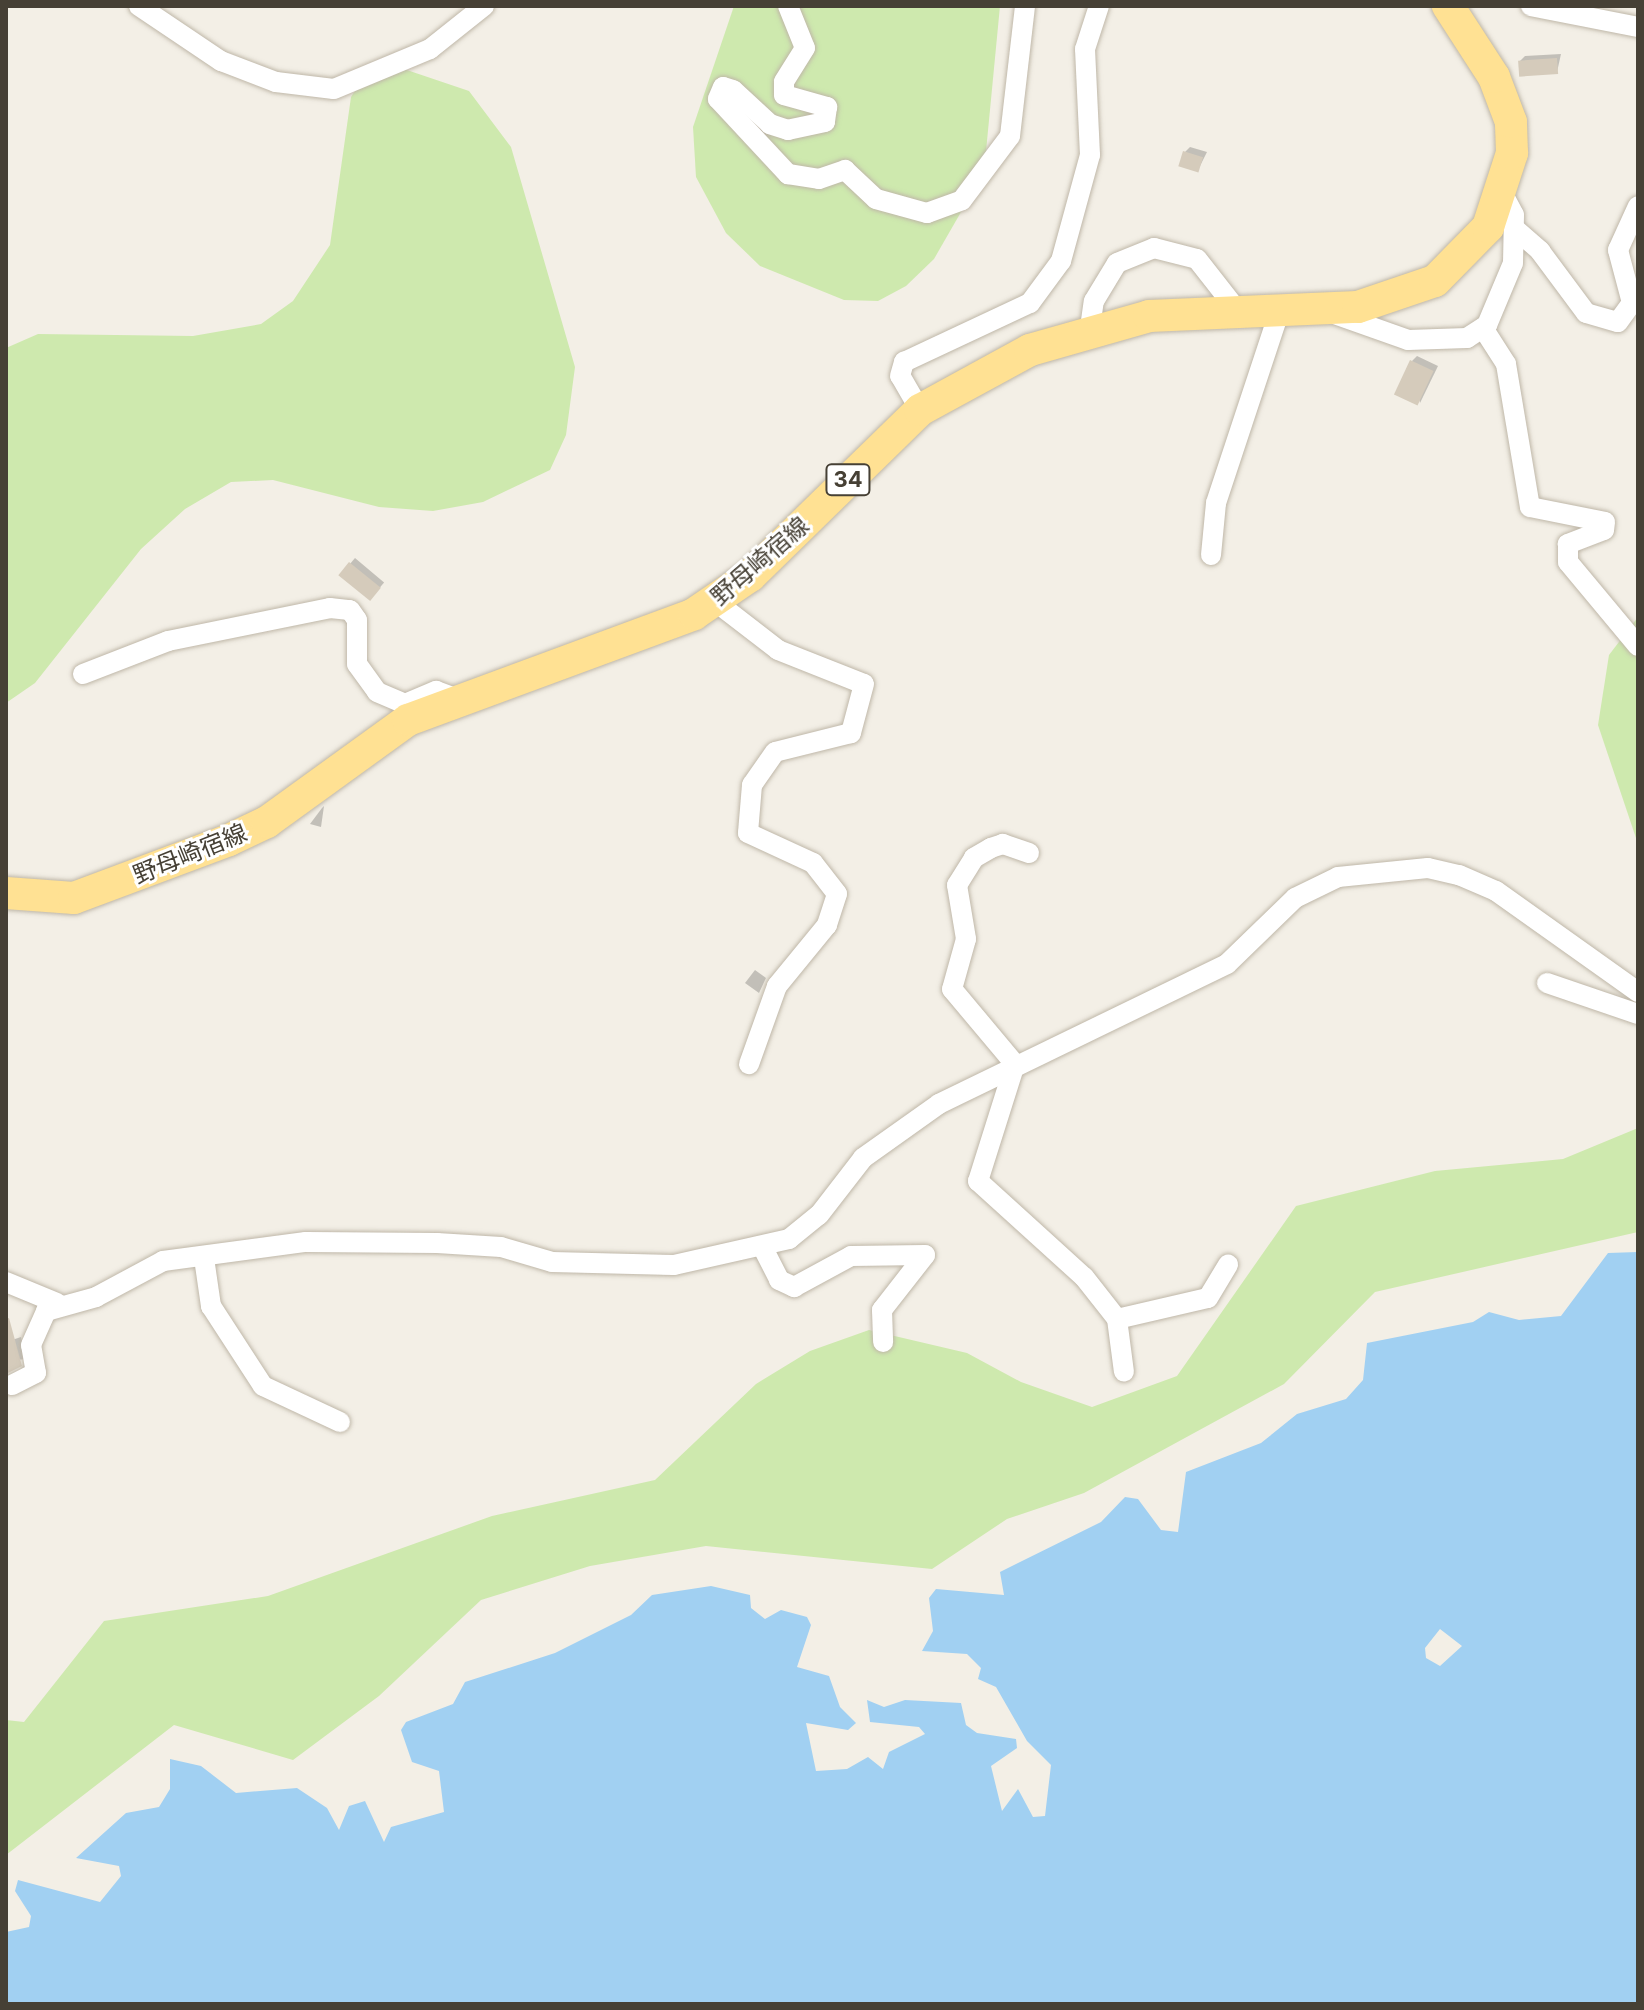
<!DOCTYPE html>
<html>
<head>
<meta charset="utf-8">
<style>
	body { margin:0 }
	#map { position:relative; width:1644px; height:2010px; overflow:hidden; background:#f3efe6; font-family:Inter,"Noto Sans JP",sans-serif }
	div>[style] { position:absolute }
	.green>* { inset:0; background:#cee9ae }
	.water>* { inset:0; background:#a1d0f2 }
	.shadow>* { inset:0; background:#0003; transform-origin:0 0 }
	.building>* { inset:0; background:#d5cbbb; transform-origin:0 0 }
	.roads { filter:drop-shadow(0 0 2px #bfb7a8) drop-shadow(0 0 2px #bfb7a8) }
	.street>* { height:20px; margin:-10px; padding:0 10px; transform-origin:10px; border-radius:10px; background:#fff }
	.primary>* { height:32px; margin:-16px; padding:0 16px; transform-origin:16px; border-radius:16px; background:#ffe193 }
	span { translate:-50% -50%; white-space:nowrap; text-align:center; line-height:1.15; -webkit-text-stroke:6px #fff; paint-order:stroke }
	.shield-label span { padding:2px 6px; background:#fff; border:2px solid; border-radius:6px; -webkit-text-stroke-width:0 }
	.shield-label { font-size:22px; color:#464035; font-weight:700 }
	.street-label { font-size:24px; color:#464035 }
	.frame { position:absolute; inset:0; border:8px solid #464035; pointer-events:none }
</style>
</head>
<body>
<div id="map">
	<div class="green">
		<i style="clip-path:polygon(734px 6px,1000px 6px,984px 172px,934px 259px,906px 286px,878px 301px,844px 300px,760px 266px,726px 233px,696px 177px,693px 127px)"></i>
		<i style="clip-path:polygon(395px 66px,469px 91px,511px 147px,575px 367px,566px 435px,550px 470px,483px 502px,433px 511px,379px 507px,273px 480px,231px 482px,185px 509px,141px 549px,35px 683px,6px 703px,6px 348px,38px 334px,193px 336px,261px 324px,293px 301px,330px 245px,351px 97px,367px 72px)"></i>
		<i style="clip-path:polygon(1638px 617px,1638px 844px,1598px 725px,1609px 655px)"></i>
		<i style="clip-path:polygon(1638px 1128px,1638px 1232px,1375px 1292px,1284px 1384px,1084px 1493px,1007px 1519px,932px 1569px,706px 1546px,590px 1566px,481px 1600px,379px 1696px,293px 1760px,174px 1725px,6px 1855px,6px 1720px,24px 1722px,104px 1621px,268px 1596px,492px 1516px,655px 1480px,756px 1384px,810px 1351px,869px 1330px,967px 1353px,1021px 1382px,1092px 1407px,1177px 1376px,1296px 1206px,1435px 1171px,1563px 1159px)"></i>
	</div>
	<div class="water">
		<i style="clip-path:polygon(evenodd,1638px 1252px,1638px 2004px,6px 2004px,6px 1932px,29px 1927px,31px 1916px,15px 1891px,18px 1880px,100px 1902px,121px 1876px,119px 1866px,76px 1858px,126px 1813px,159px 1807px,170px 1789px,170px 1759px,201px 1766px,236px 1793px,297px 1788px,327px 1808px,339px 1830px,349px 1806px,365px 1801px,384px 1842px,391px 1827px,444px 1812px,439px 1771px,412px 1762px,401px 1730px,406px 1722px,453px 1704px,465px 1682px,555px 1653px,631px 1615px,652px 1595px,711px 1586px,750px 1595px,751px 1608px,765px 1619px,781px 1610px,807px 1617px,811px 1625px,797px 1667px,829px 1676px,840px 1707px,856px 1723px,848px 1730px,806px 1723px,816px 1771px,847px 1769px,868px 1757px,883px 1769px,889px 1752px,925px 1734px,919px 1727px,870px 1722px,867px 1700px,884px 1707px,905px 1700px,961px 1703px,966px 1725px,977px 1733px,1016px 1739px,1017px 1748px,991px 1766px,1002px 1811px,1018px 1789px,1033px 1817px,1045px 1816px,1051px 1765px,1027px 1741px,996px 1687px,978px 1679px,981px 1668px,967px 1654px,922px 1651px,933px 1631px,929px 1598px,936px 1589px,1004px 1595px,1000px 1572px,1101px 1522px,1125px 1497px,1138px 1499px,1161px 1530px,1178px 1532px,1186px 1472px,1261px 1443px,1297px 1414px,1346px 1399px,1363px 1380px,1367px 1343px,1473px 1322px,1489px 1312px,1519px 1320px,1561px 1316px,1608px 1253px,1638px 1252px,1440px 1629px,1462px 1646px,1440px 1666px,1426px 1658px,1425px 1648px,1440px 1629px)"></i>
	</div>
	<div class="shadow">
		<i style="clip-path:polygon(1561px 54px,1557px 72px,1520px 61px,1525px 56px)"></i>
		<i style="clip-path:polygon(1190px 147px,1207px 152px,1198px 170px,1185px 152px)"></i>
		<i style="clip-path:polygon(1417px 356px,1438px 366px,1420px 403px,1412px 361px)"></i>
		<i style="left:355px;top:558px;width:38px;height:22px;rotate:40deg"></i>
		<i style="clip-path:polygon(324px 806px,321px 827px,310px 824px,322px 808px)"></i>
		<i style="clip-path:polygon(755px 970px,766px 978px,759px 993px,745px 983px)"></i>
		<i style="clip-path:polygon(21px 1337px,26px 1359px,6px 1361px,6px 1342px)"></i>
	</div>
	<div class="building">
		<i style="left:1557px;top:58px;width:16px;height:39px;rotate:86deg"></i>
		<i style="left:1183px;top:151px;width:21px;height:16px;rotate:17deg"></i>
		<i style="left:1410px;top:360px;width:26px;height:38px;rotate:25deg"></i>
		<i style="left:349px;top:562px;width:41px;height:17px;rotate:39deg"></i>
		<i style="clip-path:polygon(9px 1318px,22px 1366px,6px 1374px,6px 1319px)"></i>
	</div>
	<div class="roads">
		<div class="street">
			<i style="left:139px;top:6px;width:99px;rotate:33.9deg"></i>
			<i style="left:221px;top:61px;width:59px;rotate:20.9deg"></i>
			<i style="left:276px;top:82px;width:58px;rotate:6.9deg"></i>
			<i style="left:334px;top:89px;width:104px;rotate:-22.6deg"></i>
			<i style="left:430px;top:49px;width:69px;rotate:-38.5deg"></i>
			<i style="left:788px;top:6px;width:45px;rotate:68deg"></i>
			<i style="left:805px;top:48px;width:40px;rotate:122deg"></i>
			<i style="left:784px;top:82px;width:13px;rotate:90deg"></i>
			<i style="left:784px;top:95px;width:45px;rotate:15.6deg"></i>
			<i style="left:827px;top:107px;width:15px;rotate:98deg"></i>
			<i style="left:825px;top:122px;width:38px;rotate:168deg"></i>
			<i style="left:788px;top:130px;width:19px;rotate:-162deg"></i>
			<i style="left:770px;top:124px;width:50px;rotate:-137.4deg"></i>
			<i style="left:733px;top:90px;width:10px;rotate:-163deg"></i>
			<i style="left:723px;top:87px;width:13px;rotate:113deg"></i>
			<i style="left:718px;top:99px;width:103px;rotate:47deg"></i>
			<i style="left:788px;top:174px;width:31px;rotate:9deg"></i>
			<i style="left:819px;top:179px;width:28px;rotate:-19deg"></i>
			<i style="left:845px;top:170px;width:42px;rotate:43.1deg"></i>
			<i style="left:876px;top:199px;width:53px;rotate:15.4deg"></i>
			<i style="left:927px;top:213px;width:37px;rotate:-20deg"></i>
			<i style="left:962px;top:200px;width:80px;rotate:-53.1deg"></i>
			<i style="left:1010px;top:136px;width:131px;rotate:-83.4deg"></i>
			<i style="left:1531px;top:6px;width:109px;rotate:11.1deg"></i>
			<i style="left:1514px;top:228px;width:35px;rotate:41deg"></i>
			<i style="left:1540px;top:251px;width:77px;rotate:53.4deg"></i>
			<i style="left:1586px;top:313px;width:33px;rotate:16deg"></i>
			<i style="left:1618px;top:322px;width:24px;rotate:-54deg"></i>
			<i style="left:1632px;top:303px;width:55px;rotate:-104.8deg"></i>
			<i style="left:1618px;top:250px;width:48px;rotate:-65.6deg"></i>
			<i style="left:1329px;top:312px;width:84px;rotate:19.5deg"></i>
			<i style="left:1408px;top:340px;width:59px;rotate:-1.9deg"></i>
			<i style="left:1467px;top:338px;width:24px;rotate:-33deg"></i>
			<i style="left:1487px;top:325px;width:67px;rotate:-67.2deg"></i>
			<i style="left:1513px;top:263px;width:48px;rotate:-88.8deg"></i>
			<i style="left:1514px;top:215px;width:24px;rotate:-118deg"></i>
			<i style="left:1090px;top:328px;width:27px;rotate:-82deg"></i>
			<i style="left:1094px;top:301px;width:44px;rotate:-58.8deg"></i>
			<i style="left:1117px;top:263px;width:40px;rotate:-22deg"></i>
			<i style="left:1154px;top:248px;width:44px;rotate:14.3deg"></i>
			<i style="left:1197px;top:259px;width:65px;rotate:51.9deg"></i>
			<i style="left:1483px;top:328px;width:43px;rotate:57.4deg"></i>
			<i style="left:1506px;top:364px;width:145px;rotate:80.5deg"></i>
			<i style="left:1530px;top:507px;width:76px;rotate:11.3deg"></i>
			<i style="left:1605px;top:522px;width:8px;rotate:97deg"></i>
			<i style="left:1604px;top:530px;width:39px;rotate:159deg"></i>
			<i style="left:1568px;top:544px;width:18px;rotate:90deg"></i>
			<i style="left:1568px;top:562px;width:109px;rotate:50.2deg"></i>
			<i style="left:920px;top:410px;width:39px;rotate:-120deg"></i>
			<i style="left:900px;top:376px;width:15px;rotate:-74deg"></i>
			<i style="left:904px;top:362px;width:139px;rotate:-25.1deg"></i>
			<i style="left:1030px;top:303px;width:52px;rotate:-53.6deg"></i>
			<i style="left:1061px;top:261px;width:110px;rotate:-74.7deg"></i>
			<i style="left:1090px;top:155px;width:106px;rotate:-92.7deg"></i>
			<i style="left:1085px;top:49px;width:45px;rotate:-72deg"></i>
			<i style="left:1211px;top:555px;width:52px;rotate:-84.5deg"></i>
			<i style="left:1216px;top:503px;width:204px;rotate:-71.7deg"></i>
			<i style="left:716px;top:602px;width:78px;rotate:37.7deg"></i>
			<i style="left:778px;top:650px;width:92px;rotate:21.6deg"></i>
			<i style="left:864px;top:684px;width:51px;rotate:104.9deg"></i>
			<i style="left:851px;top:733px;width:78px;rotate:166deg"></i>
			<i style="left:775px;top:752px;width:40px;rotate:124.9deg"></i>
			<i style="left:752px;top:785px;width:48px;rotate:94.8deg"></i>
			<i style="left:748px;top:833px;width:72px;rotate:24.8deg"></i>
			<i style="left:813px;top:863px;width:39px;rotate:52deg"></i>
			<i style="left:837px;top:894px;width:33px;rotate:108deg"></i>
			<i style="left:827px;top:925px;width:79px;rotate:129.3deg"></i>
			<i style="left:777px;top:986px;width:83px;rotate:109.7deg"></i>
			<i style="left:83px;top:674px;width:91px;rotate:-21.2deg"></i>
			<i style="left:168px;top:641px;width:165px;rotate:-11.5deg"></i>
			<i style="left:330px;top:608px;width:20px;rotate:6deg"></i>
			<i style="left:350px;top:610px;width:12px;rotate:55deg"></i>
			<i style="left:357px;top:620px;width:44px;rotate:90deg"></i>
			<i style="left:357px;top:664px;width:34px;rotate:54deg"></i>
			<i style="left:377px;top:692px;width:30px;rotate:23deg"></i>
			<i style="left:405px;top:704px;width:34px;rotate:-23deg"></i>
			<i style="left:436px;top:691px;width:23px;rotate:20deg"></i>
			<i style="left:1029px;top:853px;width:28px;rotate:-161deg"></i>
			<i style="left:1003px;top:844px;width:13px;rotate:162deg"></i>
			<i style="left:991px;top:848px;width:20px;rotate:150deg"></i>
			<i style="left:974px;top:858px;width:32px;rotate:122deg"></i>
			<i style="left:957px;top:885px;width:55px;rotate:80.5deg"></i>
			<i style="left:966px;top:939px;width:52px;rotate:105.6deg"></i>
			<i style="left:952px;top:989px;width:98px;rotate:50deg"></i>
			<i style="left:1015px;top:1064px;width:123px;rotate:107.5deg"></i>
			<i style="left:978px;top:1181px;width:143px;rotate:42.2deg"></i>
			<i style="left:1084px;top:1277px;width:53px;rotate:51.8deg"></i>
			<i style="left:1117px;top:1319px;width:53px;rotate:82.5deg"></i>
			<i style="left:1547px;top:983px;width:96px;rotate:18.8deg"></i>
			<i style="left:763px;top:1248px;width:36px;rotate:63deg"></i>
			<i style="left:779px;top:1280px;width:17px;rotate:25deg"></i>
			<i style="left:794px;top:1287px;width:65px;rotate:-28.5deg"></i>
			<i style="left:851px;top:1256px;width:74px;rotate:-0.8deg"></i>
			<i style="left:925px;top:1255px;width:70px;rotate:128deg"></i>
			<i style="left:882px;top:1310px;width:32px;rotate:88deg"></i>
			<i style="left:204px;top:1258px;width:49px;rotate:81.7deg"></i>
			<i style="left:211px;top:1306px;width:95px;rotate:57deg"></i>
			<i style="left:263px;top:1386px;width:85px;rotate:25.1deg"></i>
			<i style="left:6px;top:1282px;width:55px;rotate:22.4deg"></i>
			<i style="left:1117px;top:1319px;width:93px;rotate:-13deg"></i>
			<i style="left:1208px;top:1298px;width:39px;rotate:-59deg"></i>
			<i style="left:12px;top:1385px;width:27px;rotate:-27deg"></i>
			<i style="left:36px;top:1373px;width:28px;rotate:-100deg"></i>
			<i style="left:31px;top:1345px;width:37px;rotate:-66deg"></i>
			<i style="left:46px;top:1311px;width:52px;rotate:-15.6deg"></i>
			<i style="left:96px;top:1297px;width:76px;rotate:-28.2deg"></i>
			<i style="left:163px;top:1261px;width:144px;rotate:-7.6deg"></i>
			<i style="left:306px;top:1242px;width:131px;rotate:0.4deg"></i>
			<i style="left:437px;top:1243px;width:64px;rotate:3.6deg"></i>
			<i style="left:501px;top:1247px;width:53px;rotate:16.4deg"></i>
			<i style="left:552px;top:1262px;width:122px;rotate:1.4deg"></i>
			<i style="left:674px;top:1265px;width:118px;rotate:-12.7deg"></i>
			<i style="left:789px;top:1239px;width:38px;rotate:-39deg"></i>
			<i style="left:819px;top:1215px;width:72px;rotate:-52.3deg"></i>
			<i style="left:863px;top:1158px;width:93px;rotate:-35.4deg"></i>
			<i style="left:939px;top:1104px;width:320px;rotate:-25.9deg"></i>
			<i style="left:1227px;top:964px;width:95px;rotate:-44.1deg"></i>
			<i style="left:1295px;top:898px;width:48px;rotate:-26deg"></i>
			<i style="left:1338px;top:877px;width:90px;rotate:-5.7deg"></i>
			<i style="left:1428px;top:868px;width:32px;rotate:13deg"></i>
			<i style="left:1459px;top:875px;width:40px;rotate:23.4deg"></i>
			<i style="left:1496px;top:891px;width:174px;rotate:35.4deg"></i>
		</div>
		<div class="primary">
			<i style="left:6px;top:893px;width:68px;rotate:4.2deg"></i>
			<i style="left:74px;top:898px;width:165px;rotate:-20.5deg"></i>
			<i style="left:229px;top:840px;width:42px;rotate:-25.3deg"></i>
			<i style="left:267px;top:822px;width:174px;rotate:-35.9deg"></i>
			<i style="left:408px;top:720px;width:305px;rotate:-20.3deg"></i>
			<i style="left:694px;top:614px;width:68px;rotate:-34.2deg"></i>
			<i style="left:750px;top:576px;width:238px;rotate:-44.3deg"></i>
			<i style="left:920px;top:410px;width:125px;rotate:-28.6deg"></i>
			<i style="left:1030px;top:350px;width:124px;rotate:-15.9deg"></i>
			<i style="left:1149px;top:316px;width:209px;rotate:-2.5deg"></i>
			<i style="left:1358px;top:307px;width:81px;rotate:-18.7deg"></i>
			<i style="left:1435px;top:281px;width:76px;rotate:-45.5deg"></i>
			<i style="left:1488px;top:227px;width:78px;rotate:-72deg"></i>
			<i style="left:1512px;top:153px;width:31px;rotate:-92deg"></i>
			<i style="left:1511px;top:122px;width:48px;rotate:-110.7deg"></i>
			<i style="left:1494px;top:77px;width:85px;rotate:-122.9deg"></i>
		</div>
	</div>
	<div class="shield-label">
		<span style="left:848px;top:480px">34</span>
	</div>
	<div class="street-label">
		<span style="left:760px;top:561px;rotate:-41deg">野母崎宿線</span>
		<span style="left:190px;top:854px;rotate:-22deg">野母崎宿線</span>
	</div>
	<div class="frame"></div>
</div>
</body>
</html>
